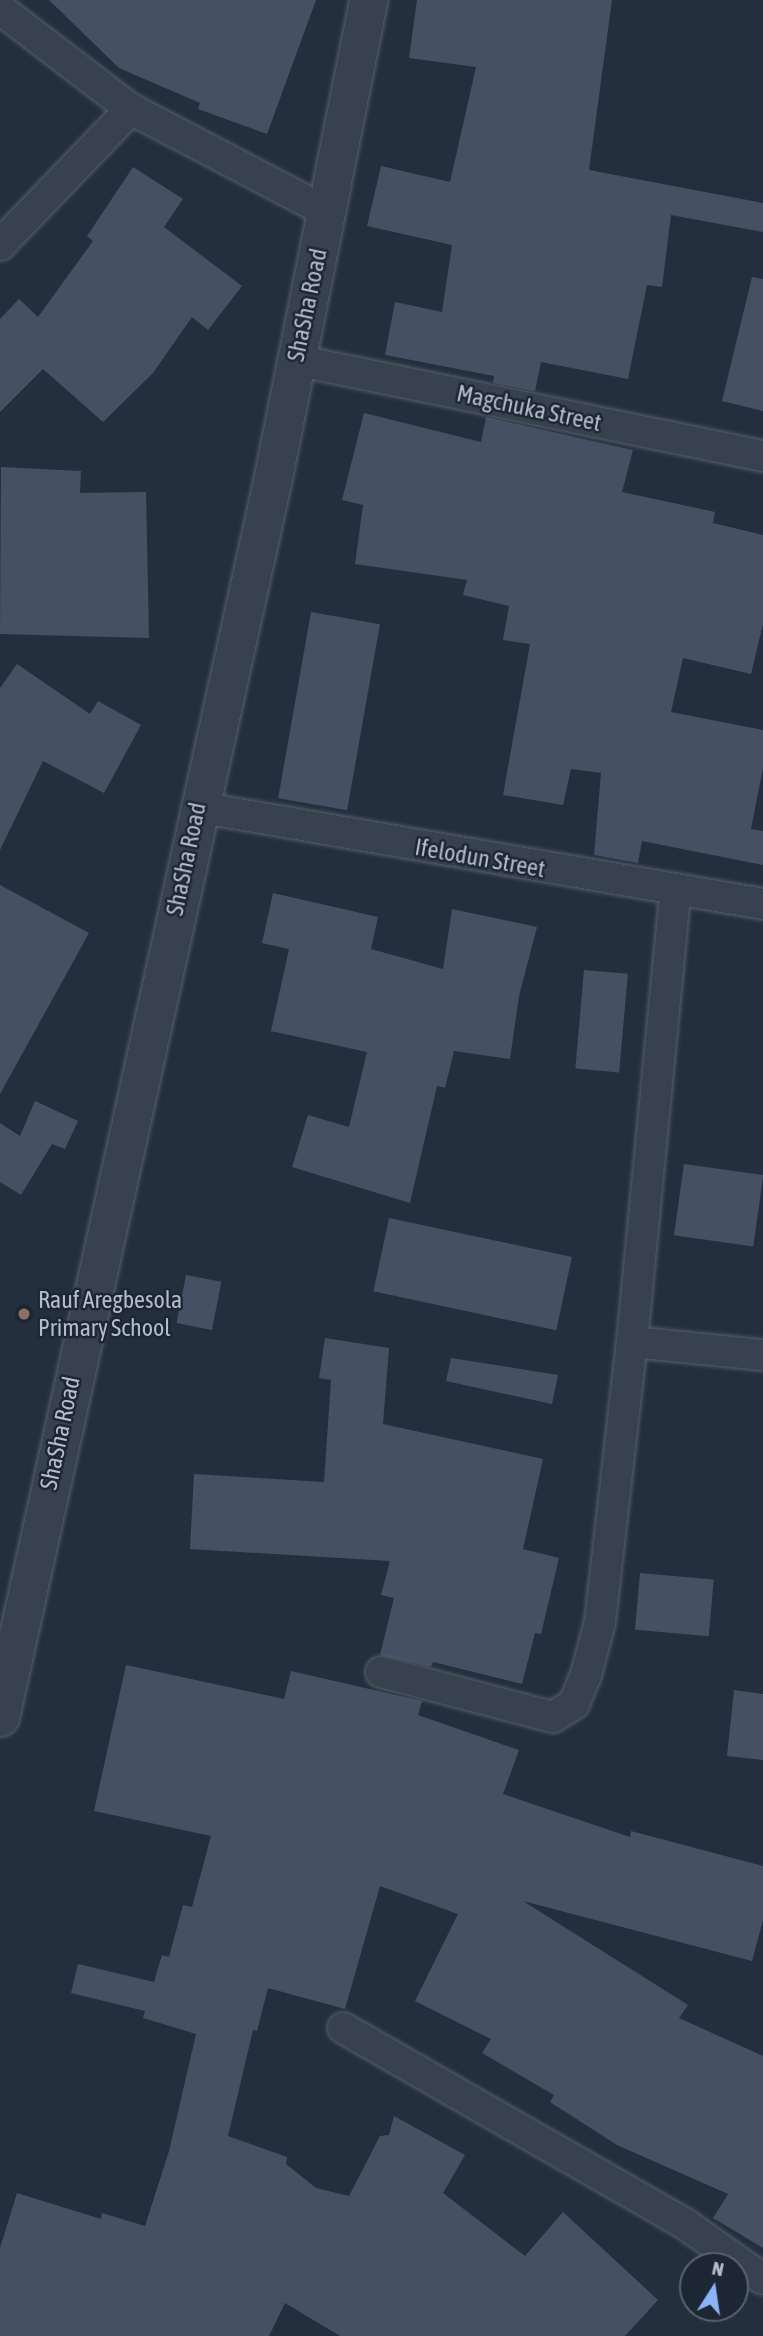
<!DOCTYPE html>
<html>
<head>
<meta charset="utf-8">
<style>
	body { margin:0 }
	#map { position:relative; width:763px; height:2336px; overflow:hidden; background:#242f3e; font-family:"Asap Condensed",sans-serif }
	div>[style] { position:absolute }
	.building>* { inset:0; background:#455162; transform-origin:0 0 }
	.roads { filter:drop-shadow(0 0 2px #565f6c) drop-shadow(0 0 2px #565f6c) }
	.minor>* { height:30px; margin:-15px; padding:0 15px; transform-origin:15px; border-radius:15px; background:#38414e }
	.tertiary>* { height:37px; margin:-18.5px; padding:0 18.5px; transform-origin:18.5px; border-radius:18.5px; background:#38414e }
	.dots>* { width:19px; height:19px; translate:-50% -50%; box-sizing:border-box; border:4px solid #1d2633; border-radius:50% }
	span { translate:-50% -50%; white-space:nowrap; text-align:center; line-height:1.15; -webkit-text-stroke:5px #1d2633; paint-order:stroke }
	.street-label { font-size:24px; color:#b4bcc9 }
	.poi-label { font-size:24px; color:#b4bcc9 }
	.left { translate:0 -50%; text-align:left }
	.north { position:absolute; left:679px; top:2252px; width:70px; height:70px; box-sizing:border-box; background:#1d2633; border:2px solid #59626f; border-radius:50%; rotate:12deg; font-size:19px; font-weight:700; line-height:28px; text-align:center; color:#b4bcc9 }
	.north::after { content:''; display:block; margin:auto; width:24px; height:32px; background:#8ab4f8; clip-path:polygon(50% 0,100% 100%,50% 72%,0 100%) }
</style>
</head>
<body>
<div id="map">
	<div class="building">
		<i style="clip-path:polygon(49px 0,316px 0,267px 134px,198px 109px,200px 103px,119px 68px)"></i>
		<i style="clip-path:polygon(417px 0,612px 0,589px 170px,763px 203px,763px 232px,671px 215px,662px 287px,647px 285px,628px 379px,541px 362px,535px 391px,493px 383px,494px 376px,385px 355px,395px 302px,442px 312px,452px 245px,367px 226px,381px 166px,450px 182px,476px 67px,409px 58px)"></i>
		<i style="clip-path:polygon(133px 167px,183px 199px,164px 227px,242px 286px,208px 330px,192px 317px,153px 373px,103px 422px,43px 369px,0 412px,0 319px,19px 299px,38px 317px,93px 241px,87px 236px)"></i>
		<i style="clip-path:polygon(752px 277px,763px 279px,763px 411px,722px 401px)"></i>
		<i style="clip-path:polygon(364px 413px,481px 442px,486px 417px,633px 450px,622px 492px,715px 512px,713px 523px,763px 535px,763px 624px,751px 674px,683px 658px,671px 712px,763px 730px,763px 768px,751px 829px,763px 831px,763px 865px,642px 841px,638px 863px,594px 855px,601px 773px,571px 769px,563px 805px,503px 795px,530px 644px,503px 640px,509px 606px,463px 595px,467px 580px,355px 564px,363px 505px,342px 500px)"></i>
		<i style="clip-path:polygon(1px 467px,81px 471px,80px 493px,146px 492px,149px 638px,0 634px)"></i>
		<i style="left:311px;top:612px;width:70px;height:189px;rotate:10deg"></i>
		<i style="clip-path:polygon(17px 664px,90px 714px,98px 701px,141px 725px,104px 793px,43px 761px,0 850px,0 688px)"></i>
		<i style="clip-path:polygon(0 885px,89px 933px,0 1094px)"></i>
		<i style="clip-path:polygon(273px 893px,378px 917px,371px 949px,443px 969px,452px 909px,537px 927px,519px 996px,510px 1059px,454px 1051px,445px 1088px,437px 1086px,410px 1203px,292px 1167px,308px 1115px,349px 1127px,367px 1052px,271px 1031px,289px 949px,262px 943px)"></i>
		<i style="left:584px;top:970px;width:44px;height:99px;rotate:5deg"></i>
		<i style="clip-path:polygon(35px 1101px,78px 1121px,65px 1149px,52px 1144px,21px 1195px,0 1182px,0 1123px,20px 1136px)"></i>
		<i style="left:684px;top:1164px;width:80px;height:72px;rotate:8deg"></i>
		<i style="left:389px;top:1218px;width:187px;height:75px;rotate:12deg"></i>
		<i style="left:186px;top:1275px;width:36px;height:49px;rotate:11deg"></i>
		<i style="clip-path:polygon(325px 1338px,389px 1348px,383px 1424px,543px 1459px,523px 1549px,559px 1558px,541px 1634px,535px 1633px,522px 1684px,433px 1662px,431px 1667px,380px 1655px,394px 1598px,381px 1595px,390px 1561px,190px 1549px,194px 1474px,324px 1482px,331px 1380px,319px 1378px)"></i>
		<i style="clip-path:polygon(451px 1358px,558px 1375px,552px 1404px,446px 1381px)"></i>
		<i style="left:640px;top:1573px;width:74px;height:57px;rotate:5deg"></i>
		<i style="clip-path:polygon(126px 1665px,284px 1699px,291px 1671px,422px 1701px,418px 1715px,519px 1750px,503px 1794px,630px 1837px,631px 1831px,763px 1866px,763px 1920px,752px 1961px,523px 1901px,688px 2005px,679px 2018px,763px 2056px,763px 2248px,713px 2218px,728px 2194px,617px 2145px,550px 2102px,554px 2095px,482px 2053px,491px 2039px,415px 2001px,458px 1914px,380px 1886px,345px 2009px,268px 1988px,257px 2031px,253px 2030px,228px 2136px,287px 2157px,286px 2164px,316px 2188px,349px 2196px,380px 2136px,389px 2135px,394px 2116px,465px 2155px,443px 2193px,525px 2256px,563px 2212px,658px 2300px,625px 2336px,340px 2336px,285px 2303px,269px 2336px,0 2336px,0 2248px,17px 2193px,101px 2219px,102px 2213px,145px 2226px,169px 2151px,196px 2034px,143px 2018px,145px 2011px,71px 1993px,78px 1964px,154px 1982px,162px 1955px,169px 1957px,183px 1905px,192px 1907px,211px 1836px,94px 1811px)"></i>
		<i style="clip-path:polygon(734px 1690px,763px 1694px,763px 1760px,727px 1756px)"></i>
	</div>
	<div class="roads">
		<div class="minor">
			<i style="left:0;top:9px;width:165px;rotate:37.4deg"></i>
			<i style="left:131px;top:109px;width:221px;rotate:27.7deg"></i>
			<i style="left:0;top:245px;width:189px;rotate:-46.1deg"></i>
			<i style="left:295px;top:360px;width:478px;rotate:11.6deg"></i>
			<i style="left:197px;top:807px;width:574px;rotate:9.72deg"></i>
			<i style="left:632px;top:1342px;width:132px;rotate:5.7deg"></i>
			<i style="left:381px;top:1672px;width:178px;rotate:14.7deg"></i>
			<i style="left:553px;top:1717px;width:25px;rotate:-32deg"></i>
			<i style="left:574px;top:1704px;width:31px;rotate:-68deg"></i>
			<i style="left:586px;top:1675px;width:55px;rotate:-75.2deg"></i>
			<i style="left:600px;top:1622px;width:282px;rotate:-83.5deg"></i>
			<i style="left:632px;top:1342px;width:452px;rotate:-84.5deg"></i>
			<i style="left:343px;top:2028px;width:394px;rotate:29.8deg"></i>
			<i style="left:685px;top:2224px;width:95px;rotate:35.2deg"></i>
		</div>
		<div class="tertiary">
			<i style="left:0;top:1717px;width:1270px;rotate:-77.58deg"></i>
			<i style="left:273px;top:477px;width:486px;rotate:-78.7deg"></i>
		</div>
	</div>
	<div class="dots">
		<i style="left:24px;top:1314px;background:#8d6e63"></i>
	</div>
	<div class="street-label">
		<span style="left:307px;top:305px;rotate:-78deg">ShaSha Road</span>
		<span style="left:529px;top:408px;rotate:12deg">Magchuka Street</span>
		<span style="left:480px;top:858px;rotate:10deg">Ifelodun Street</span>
		<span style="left:186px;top:859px;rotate:-78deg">ShaSha Road</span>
		<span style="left:60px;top:1433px;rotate:-78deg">ShaSha Road</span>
	</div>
	<div class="poi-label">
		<span class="left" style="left:38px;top:1314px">Rauf Aregbesola<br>Primary School</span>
	</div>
	<div class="north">N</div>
</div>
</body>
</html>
